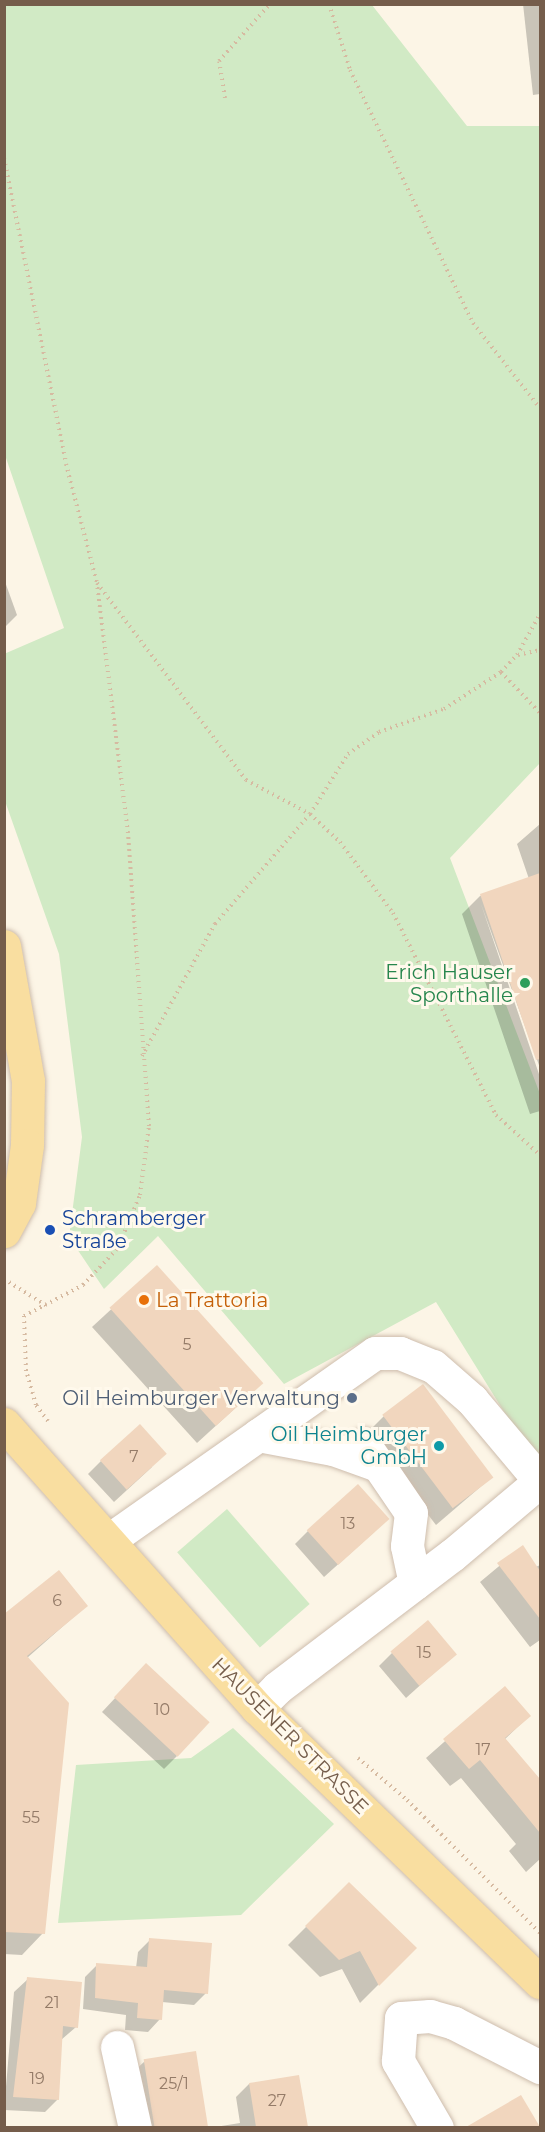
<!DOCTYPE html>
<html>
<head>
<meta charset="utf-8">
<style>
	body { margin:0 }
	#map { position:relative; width:545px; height:2132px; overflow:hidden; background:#fcf5e6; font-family:Montserrat,sans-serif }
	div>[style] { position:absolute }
	.green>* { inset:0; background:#d1eac5; transform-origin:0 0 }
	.shadow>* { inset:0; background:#0003 }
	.building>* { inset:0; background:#f1d6be; transform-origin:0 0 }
	.path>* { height:4px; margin-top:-2px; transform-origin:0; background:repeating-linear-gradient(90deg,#d6baa1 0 1.5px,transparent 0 6px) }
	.roads { filter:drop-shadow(0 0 2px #cebdad) drop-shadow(0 0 2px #cebdad) }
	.minor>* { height:33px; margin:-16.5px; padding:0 16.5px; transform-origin:16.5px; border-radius:16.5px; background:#fff }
	.major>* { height:33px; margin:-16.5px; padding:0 16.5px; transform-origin:16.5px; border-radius:16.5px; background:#f9dea0 }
	.dots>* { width:16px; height:16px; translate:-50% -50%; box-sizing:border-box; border:3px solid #fff9ec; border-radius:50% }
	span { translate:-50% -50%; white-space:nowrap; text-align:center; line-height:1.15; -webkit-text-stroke:6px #fff9ec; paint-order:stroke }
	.number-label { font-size:16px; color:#947b68 }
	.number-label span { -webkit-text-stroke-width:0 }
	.leisure-label { font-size:20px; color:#27864d }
	.right { translate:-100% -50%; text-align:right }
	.transit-label { font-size:20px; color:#164399 }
	.left { translate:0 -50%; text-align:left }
	.food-label { font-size:20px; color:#c56008 }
	.service-label { font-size:20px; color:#4e5e75 }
	.culture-label { font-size:20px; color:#0d838f }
	.street-label { font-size:20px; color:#755d4b }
	.frame { position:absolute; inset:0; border:6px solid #755d4b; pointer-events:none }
</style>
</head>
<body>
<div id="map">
	<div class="green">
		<i style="clip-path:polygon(5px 5px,372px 5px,467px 126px,540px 126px,540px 763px,450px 858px,540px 1094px,540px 1470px,436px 1302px,284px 1384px,158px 1236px,104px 1289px,69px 1237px,82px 1137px,59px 954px,5px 801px,4px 654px,64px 628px,5px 455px)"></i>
		<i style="left:227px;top:1509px;width:126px;height:66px;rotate:49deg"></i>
		<i style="clip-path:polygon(233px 1728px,334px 1824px,241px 1915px,58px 1923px,76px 1765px,191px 1758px)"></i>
	</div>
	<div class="shadow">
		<i style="clip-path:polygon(523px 4px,540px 4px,540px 94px,533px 95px)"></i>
		<i style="clip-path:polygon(4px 579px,17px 615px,4px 628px)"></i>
		<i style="clip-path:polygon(540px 824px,540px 1068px,481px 904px,540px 1077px,540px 1111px,530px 1114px,462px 914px,480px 896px,529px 879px,517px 844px)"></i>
		<i style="clip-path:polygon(157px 1267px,243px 1401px,197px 1443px,92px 1327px)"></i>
		<i style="clip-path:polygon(384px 1416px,492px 1477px,436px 1525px,366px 1434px)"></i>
		<i style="clip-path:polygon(101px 1461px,152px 1467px,114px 1502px,88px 1474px)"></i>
		<i style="clip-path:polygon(308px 1531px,374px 1532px,324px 1577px,295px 1544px)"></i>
		<i style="clip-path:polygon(522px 1547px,536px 1567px,540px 1565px,540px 1640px,530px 1647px,480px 1582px)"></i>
		<i style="clip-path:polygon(86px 1606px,27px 1658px,43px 1933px,22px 1955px,4px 1954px,4px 1619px)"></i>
		<i style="clip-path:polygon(392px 1653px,455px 1654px,406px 1698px,379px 1666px)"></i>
		<i style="clip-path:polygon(133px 1679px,177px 1756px,164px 1769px,102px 1712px)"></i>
		<i style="clip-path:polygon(505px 1688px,529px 1716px,504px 1740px,540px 1781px,540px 1859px,526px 1872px,509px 1851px,516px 1844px,461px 1778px,450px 1786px,426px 1758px)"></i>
		<i style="clip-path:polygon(349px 1884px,415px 1948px,360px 2003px,342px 1969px,320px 1977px,288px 1945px)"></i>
		<i style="clip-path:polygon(150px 1940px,206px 1993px,194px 2005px,162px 2002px,160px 2019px,148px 2032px,125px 2030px,126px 2015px,83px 2009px,85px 1977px,97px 1965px,136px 1968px,138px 1952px)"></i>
		<i style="clip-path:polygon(28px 1979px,76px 2027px,61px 2040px,58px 2099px,45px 2112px,4px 2110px,14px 1992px)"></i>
		<i style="clip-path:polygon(195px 2053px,206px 2128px,141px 2128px,132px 2073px,145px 2061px)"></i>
		<i style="clip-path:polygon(298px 2076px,306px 2128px,209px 2128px,240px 2123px,236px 2097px,249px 2084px)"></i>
		<i style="clip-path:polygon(520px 2097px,538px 2128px,472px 2128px,477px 2123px)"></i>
	</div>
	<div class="building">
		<i style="clip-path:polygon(540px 873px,540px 1059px,536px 1060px,480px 894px)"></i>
		<i style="left:157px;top:1265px;width:159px;height:64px;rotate:48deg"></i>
		<i style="left:423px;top:1384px;width:117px;height:51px;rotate:53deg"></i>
		<i style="left:140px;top:1424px;width:40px;height:54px;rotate:48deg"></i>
		<i style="left:358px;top:1484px;width:47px;height:69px;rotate:48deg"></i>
		<i style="clip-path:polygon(523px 1545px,540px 1571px,540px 1619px,497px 1563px)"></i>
		<i style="clip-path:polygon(59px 1570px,88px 1606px,27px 1656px,69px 1703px,45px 1934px,4px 1932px,4px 1614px)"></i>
		<i style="left:428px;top:1620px;width:45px;height:49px;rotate:50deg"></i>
		<i style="left:146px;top:1663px;width:87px;height:47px;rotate:43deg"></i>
		<i style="clip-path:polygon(505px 1686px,531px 1716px,505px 1738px,540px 1779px,540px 1833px,480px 1760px,469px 1769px,443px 1739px)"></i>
		<i style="clip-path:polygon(349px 1882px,417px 1948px,379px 1986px,360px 1951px,339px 1960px,305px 1926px)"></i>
		<i style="clip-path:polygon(149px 1938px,212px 1943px,208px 1994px,164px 1990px,162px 2020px,137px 2018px,138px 2003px,95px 1998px,96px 1963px,147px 1967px)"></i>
		<i style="clip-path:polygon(27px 1977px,82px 1982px,78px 2028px,63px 2026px,59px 2100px,13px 2097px)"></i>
		<i style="left:196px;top:2051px;width:77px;height:53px;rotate:81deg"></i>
		<i style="clip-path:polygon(299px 2075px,308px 2127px,256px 2127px,249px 2083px)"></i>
		<i style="clip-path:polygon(521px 2095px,540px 2127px,466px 2127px)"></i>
	</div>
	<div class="path">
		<i style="left:329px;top:4px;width:69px;rotate:72.3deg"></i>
		<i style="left:350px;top:70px;width:281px;rotate:64.1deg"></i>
		<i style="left:473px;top:323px;width:108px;rotate:51.8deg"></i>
		<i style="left:225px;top:98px;width:37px;rotate:-99deg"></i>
		<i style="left:219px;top:61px;width:76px;rotate:-48.2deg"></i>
		<i style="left:4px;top:158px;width:312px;rotate:78.5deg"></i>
		<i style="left:66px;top:464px;width:123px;rotate:75.4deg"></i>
		<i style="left:97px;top:583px;width:247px;rotate:52.9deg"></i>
		<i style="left:246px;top:780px;width:72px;rotate:28deg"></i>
		<i style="left:310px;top:814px;width:71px;rotate:-57.7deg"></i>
		<i style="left:348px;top:754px;width:38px;rotate:-35deg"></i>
		<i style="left:379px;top:732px;width:69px;rotate:-19.5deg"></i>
		<i style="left:444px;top:709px;width:68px;rotate:-33deg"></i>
		<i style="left:501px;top:672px;width:23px;rotate:-47deg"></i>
		<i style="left:517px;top:655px;width:47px;rotate:-60.7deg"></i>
		<i style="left:518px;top:655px;width:23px;rotate:-13deg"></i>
		<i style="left:501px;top:672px;width:57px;rotate:46.4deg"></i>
		<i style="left:142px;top:1056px;width:151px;rotate:-61.1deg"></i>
		<i style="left:215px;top:924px;width:145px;rotate:-49.2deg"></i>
		<i style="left:310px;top:814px;width:41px;rotate:43deg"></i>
		<i style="left:340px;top:842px;width:89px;rotate:53.3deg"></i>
		<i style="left:393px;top:913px;width:227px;rotate:63deg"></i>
		<i style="left:496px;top:1115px;width:59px;rotate:42.3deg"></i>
		<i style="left:4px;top:1279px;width:51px;rotate:32.1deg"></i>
		<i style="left:48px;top:1421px;width:20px;rotate:-127deg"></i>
		<i style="left:36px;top:1405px;width:35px;rotate:-106deg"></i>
		<i style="left:26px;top:1371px;width:55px;rotate:-92.1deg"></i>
		<i style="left:24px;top:1316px;width:67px;rotate:-27.7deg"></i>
		<i style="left:83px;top:1285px;width:51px;rotate:-46.6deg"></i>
		<i style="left:118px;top:1248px;width:57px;rotate:-67.5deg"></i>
		<i style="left:140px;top:1195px;width:70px;rotate:-82.6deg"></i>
		<i style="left:149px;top:1126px;width:294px;rotate:-94.1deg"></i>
		<i style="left:128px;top:833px;width:252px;rotate:-97.1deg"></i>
		<i style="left:358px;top:1758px;width:65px;rotate:40.6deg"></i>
		<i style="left:407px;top:1800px;width:188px;rotate:45deg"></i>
	</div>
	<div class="roads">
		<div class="minor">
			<i style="left:258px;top:1435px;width:76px;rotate:10.6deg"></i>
			<i style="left:333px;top:1449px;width:48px;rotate:19.6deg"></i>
			<i style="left:364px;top:1444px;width:83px;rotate:55.7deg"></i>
			<i style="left:411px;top:1513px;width:33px;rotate:97deg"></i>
			<i style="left:407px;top:1546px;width:38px;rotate:78deg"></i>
			<i style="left:109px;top:1540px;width:325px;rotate:-35.1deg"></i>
			<i style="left:375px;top:1353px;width:25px"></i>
			<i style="left:400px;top:1353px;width:35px;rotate:22deg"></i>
			<i style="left:433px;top:1366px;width:52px;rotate:41.1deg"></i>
			<i style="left:472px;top:1400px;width:106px;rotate:50deg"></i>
			<i style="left:540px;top:1481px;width:115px;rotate:139.9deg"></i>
			<i style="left:452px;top:1555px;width:220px;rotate:142.8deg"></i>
			<i style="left:277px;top:1688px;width:28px;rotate:135deg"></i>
			<i style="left:117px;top:2047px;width:83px;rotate:77.5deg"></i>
			<i style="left:437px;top:2128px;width:78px;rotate:-120.2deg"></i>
			<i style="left:398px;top:2061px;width:43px;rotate:-86deg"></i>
			<i style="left:401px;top:2018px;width:29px;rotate:-4deg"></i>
			<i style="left:430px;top:2016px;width:25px;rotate:16deg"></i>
			<i style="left:454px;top:2023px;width:97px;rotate:27.1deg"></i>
		</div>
		<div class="major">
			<i style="left:4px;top:946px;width:137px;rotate:79.9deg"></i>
			<i style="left:28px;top:1081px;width:64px;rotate:90.9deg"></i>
			<i style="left:27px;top:1145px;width:59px;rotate:97.9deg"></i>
			<i style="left:19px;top:1203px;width:32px;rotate:118deg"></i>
			<i style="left:4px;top:1424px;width:380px;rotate:48.3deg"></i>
			<i style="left:257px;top:1708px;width:394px;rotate:44.1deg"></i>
		</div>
	</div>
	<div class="dots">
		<i style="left:525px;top:983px;background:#2e9e5b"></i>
		<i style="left:50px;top:1230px;background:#1a4fb4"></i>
		<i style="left:144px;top:1300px;background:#e8710a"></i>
		<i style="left:352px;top:1398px;background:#5c6f8a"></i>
		<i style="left:439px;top:1446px;background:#0f9aa8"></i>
	</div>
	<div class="number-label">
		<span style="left:187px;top:1345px">5</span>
		<span style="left:134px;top:1457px">7</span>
		<span style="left:348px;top:1524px">13</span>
		<span style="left:57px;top:1601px">6</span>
		<span style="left:424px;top:1653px">15</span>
		<span style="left:162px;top:1710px">10</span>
		<span style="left:483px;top:1750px">17</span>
		<span style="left:31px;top:1818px">55</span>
		<span style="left:52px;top:2003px">21</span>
		<span style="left:37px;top:2079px">19</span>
		<span style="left:174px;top:2084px">25/1</span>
		<span style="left:277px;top:2101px">27</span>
	</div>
	<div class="leisure-label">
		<span class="right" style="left:513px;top:984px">Erich Hauser<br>Sporthalle</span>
	</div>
	<div class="transit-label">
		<span class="left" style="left:62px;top:1230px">Schramberger<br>Straße</span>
	</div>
	<div class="food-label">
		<span class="left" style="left:156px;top:1300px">La Trattoria</span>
	</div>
	<div class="service-label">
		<span class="right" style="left:340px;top:1398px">Oil Heimburger Verwaltung</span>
	</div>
	<div class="culture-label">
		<span class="right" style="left:427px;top:1446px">Oil Heimburger<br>GmbH</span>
	</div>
	<div class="street-label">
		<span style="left:290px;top:1736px;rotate:45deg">HAUSENER STRASSE</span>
	</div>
	<div class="frame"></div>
</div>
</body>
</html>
